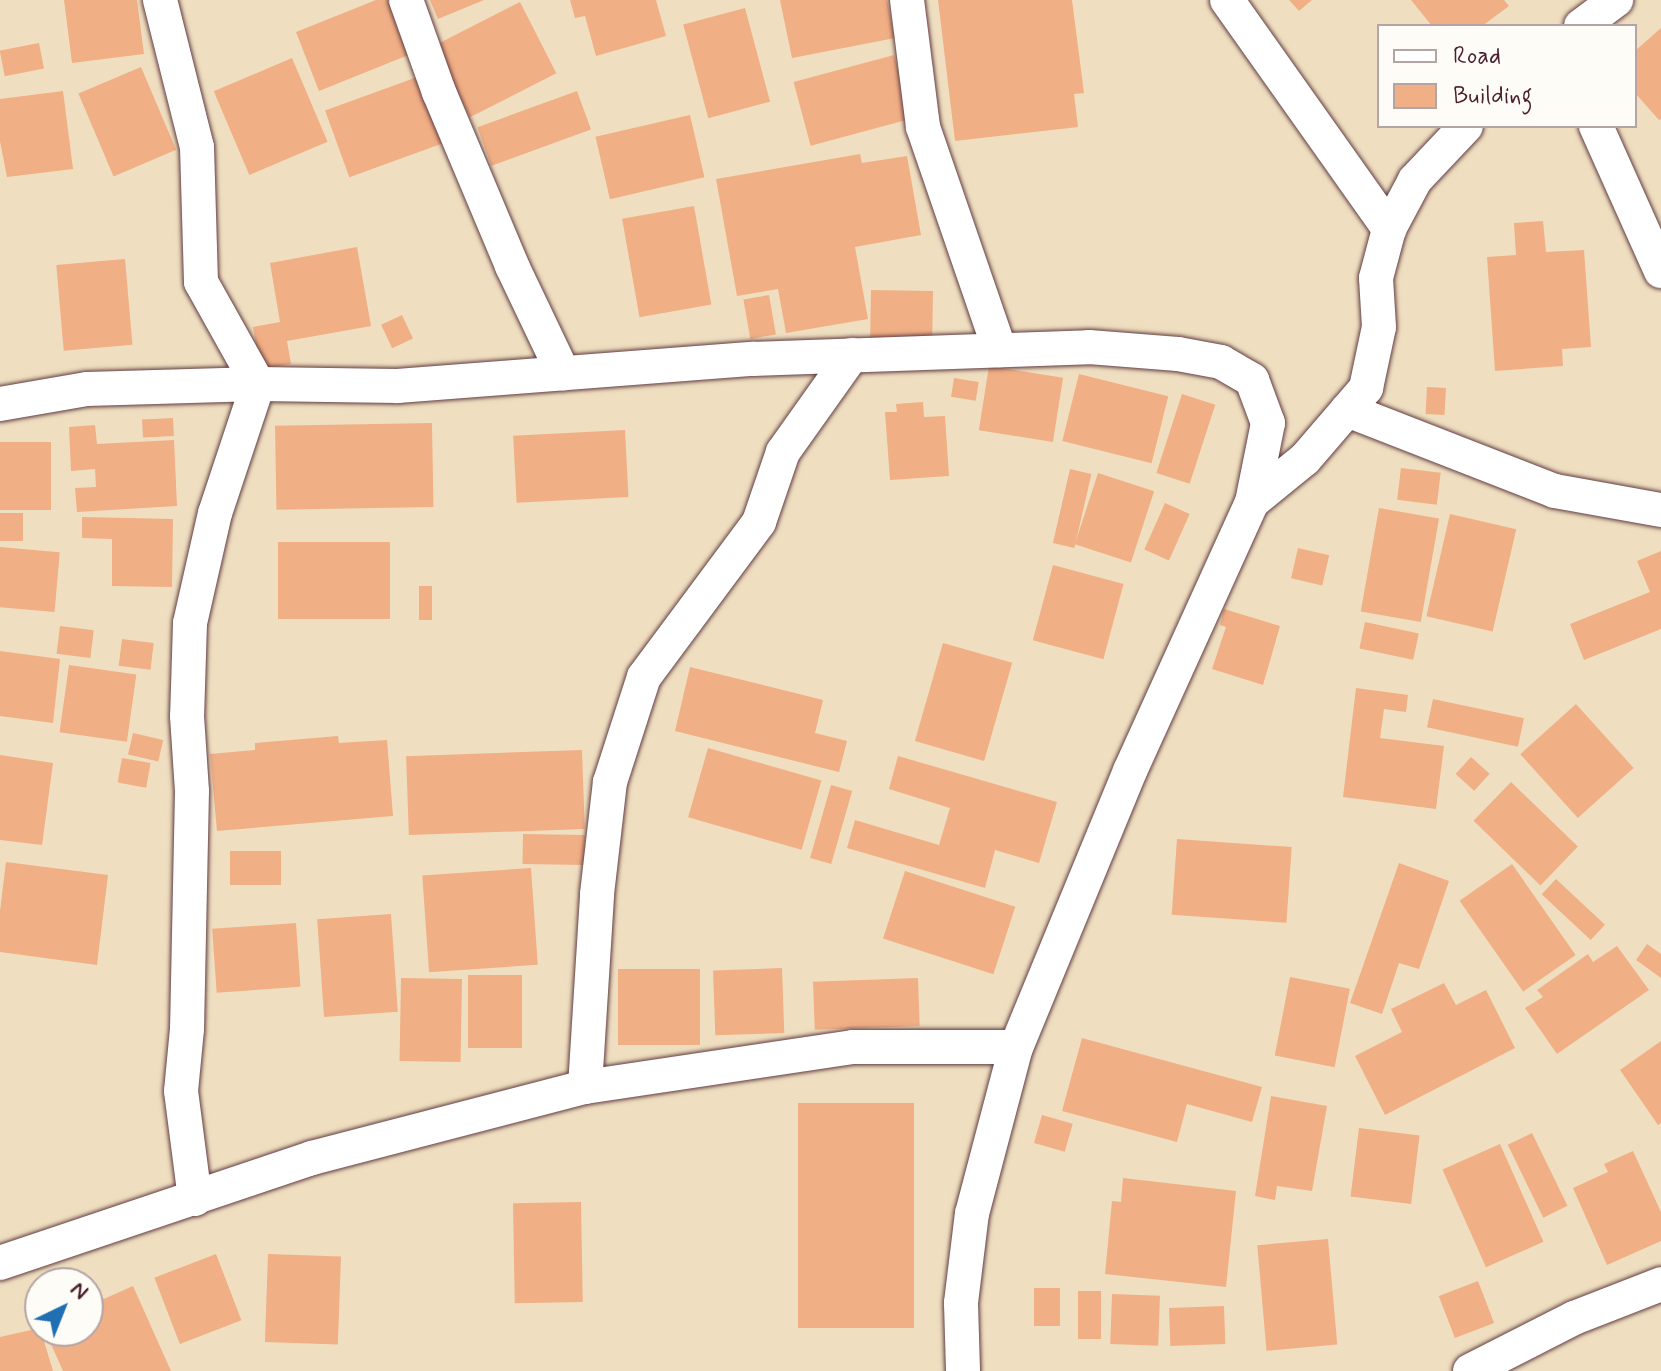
<!DOCTYPE html>
<html>
<head>
<meta charset="utf-8">
<style>
	body { margin:0 }
	#map { position:relative; width:1661px; height:1371px; overflow:hidden; background:#efdfc0; font-family:Mynerve,sans-serif }
	div>[style] { position:absolute }
	.building>* { inset:0; background:#f1af85; transform-origin:0 0 }
	.roads { filter:drop-shadow(0 0 2px #633c41) drop-shadow(0 0 2px #633c41) }
	.street>* { height:34px; margin:-17px; padding:0 17px; transform-origin:17px; border-radius:17px; background:#fff }
	span { translate:-50% -50%; white-space:nowrap; text-align:center; line-height:1.15; -webkit-text-stroke:8px #fdfcf7; paint-order:stroke }
	.legend { position:absolute; left:1377px; top:24px; width:260px; height:104px; box-sizing:border-box; background:#fdfcf7; border:2px solid #b5a4a5; margin:0; padding:10px 14px; list-style:none; font-size:24px; color:#4a1f2b }
	.legend li { display:flex; align-items:center; gap:16px; height:40px }
	.legend b { width:40px; border:2px solid #b5a4a5 }
	.north { position:absolute; left:24px; top:1267px; width:80px; height:80px; box-sizing:border-box; background:#fdfcf7; border:2px solid #b5a4a5; border-radius:50%; rotate:43deg; font-size:22px; font-weight:700; line-height:32px; text-align:center; color:#4a1f2b }
	.north::after { content:''; display:block; margin:auto; width:28px; height:36px; background:#1f6fb2; clip-path:polygon(50% 0,100% 100%,50% 72%,0 100%) }
</style>
</head>
<body>
<div id="map">
	<div class="building">
		<i style="clip-path:polygon(64px 0,137px 0,144px 54px,72px 63px)"></i>
		<i style="clip-path:polygon(376px 0,389px 0,411px 54px,319px 91px,296px 32px)"></i>
		<i style="clip-path:polygon(430px 0,484px 0,438px 19px)"></i>
		<i style="clip-path:polygon(570px 0,656px 0,666px 36px,596px 56px,585px 16px,575px 18px)"></i>
		<i style="clip-path:polygon(780px 0,887px 0,895px 38px,792px 58px)"></i>
		<i style="clip-path:polygon(938px 0,1072px 0,1084px 93px,1074px 94px,1078px 127px,955px 141px)"></i>
		<i style="clip-path:polygon(1289px 0,1312px 0,1299px 11px)"></i>
		<i style="clip-path:polygon(1411px 0,1504px 0,1509px 6px,1482px 26px,1432px 26px)"></i>
		<i style="left:520px;top:2px;width:80px;height:97px;rotate:63deg"></i>
		<i style="left:745px;top:8px;width:97px;height:64px;rotate:75deg"></i>
		<i style="clip-path:polygon(1661px 28px,1661px 119px,1659px 120px,1635px 93px,1635px 51px)"></i>
		<i style="left:39px;top:43px;width:26px;height:40px;rotate:79deg"></i>
		<i style="left:894px;top:55px;width:66px;height:104px;rotate:75deg"></i>
		<i style="left:292px;top:58px;width:91px;height:85px;rotate:67deg"></i>
		<i style="left:141px;top:67px;width:90px;height:68px;rotate:67deg"></i>
		<i style="left:420px;top:76px;width:71px;height:101px;rotate:70deg"></i>
		<i style="clip-path:polygon(63px 91px,73px 169px,7px 177px,0 141px,0 99px)"></i>
		<i style="left:577px;top:91px;width:41px;height:106px;rotate:70deg"></i>
		<i style="left:690px;top:115px;width:64px;height:97px;rotate:77deg"></i>
		<i style="clip-path:polygon(860px 154px,862px 163px,907px 156px,921px 235px,855px 247px,868px 319px,786px 333px,778px 289px,737px 296px,716px 179px)"></i>
		<i style="left:694px;top:206px;width:100px;height:73px;rotate:80deg"></i>
		<i style="clip-path:polygon(1543px 221px,1546px 252px,1584px 250px,1591px 347px,1562px 349px,1563px 366px,1495px 371px,1487px 257px,1516px 255px,1514px 223px)"></i>
		<i style="clip-path:polygon(357px 247px,371px 326px,287px 341px,291px 364px,260px 369px,253px 327px,280px 322px,270px 263px)"></i>
		<i style="left:125px;top:259px;width:86px;height:69px;rotate:85deg"></i>
		<i style="left:871px;top:290px;width:62px;height:50px;rotate:1deg"></i>
		<i style="left:769px;top:295px;width:40px;height:26px;rotate:80deg"></i>
		<i style="left:402px;top:315px;width:26px;height:23px;rotate:65deg"></i>
		<i style="left:989px;top:366px;width:75px;height:65px;rotate:9deg"></i>
		<i style="left:1079px;top:374px;width:92px;height:69px;rotate:14deg"></i>
		<i style="left:954px;top:378px;width:25px;height:19px;rotate:9deg"></i>
		<i style="left:1427px;top:387px;width:19px;height:27px;rotate:3deg"></i>
		<i style="left:1182px;top:394px;width:35px;height:83px;rotate:18deg"></i>
		<i style="clip-path:polygon(923px 402px,924px 417px,945px 416px,949px 476px,890px 480px,885px 412px,897px 412px,896px 404px)"></i>
		<i style="left:173px;top:418px;width:18px;height:31px;rotate:87deg"></i>
		<i style="left:432px;top:423px;width:84px;height:157px;rotate:89deg"></i>
		<i style="clip-path:polygon(95px 425px,97px 444px,174px 440px,177px 506px,77px 512px,75px 488px,96px 487px,95px 469px,71px 471px,69px 427px)"></i>
		<i style="left:625px;top:430px;width:67px;height:112px;rotate:87deg"></i>
		<i style="left:0;top:442px;width:51px;height:68px"></i>
		<i style="left:1401px;top:468px;width:40px;height:32px;rotate:7deg"></i>
		<i style="left:1070px;top:469px;width:22px;height:76px;rotate:13deg"></i>
		<i style="left:1098px;top:473px;width:59px;height:75px;rotate:18deg"></i>
		<i style="left:1165px;top:503px;width:27px;height:51px;rotate:24deg"></i>
		<i style="left:1379px;top:508px;width:61px;height:105px;rotate:10deg"></i>
		<i style="left:0;top:513px;width:23px;height:28px"></i>
		<i style="left:1450px;top:514px;width:68px;height:105px;rotate:13deg"></i>
		<i style="clip-path:polygon(82px 517px,173px 519px,172px 587px,112px 586px,112px 539px,82px 538px)"></i>
		<i style="left:278px;top:542px;width:112px;height:77px"></i>
		<i style="left:0;top:547px;width:60px;height:60px;rotate:5deg"></i>
		<i style="left:1298px;top:548px;width:32px;height:31px;rotate:13deg"></i>
		<i style="clip-path:polygon(1661px 551px,1661px 629px,1584px 660px,1570px 624px,1650px 592px,1637px 561px)"></i>
		<i style="left:1053px;top:565px;width:73px;height:78px;rotate:15deg"></i>
		<i style="left:419px;top:586px;width:13px;height:34px"></i>
		<i style="clip-path:polygon(1224px 609px,1280px 626px,1263px 685px,1212px 669px,1226px 627px,1220px 625px)"></i>
		<i style="left:1365px;top:622px;width:55px;height:27px;rotate:12deg"></i>
		<i style="left:60px;top:626px;width:34px;height:28px;rotate:7deg"></i>
		<i style="left:122px;top:639px;width:32px;height:27px;rotate:7deg"></i>
		<i style="left:943px;top:643px;width:72px;height:102px;rotate:16deg"></i>
		<i style="clip-path:polygon(0 651px,60px 659px,53px 723px,0 716px)"></i>
		<i style="left:69px;top:665px;width:68px;height:68px;rotate:8deg"></i>
		<i style="clip-path:polygon(690px 667px,823px 700px,815px 733px,847px 741px,839px 772px,675px 731px)"></i>
		<i style="clip-path:polygon(1356px 688px,1408px 695px,1406px 712px,1384px 709px,1380px 738px,1444px 746px,1436px 809px,1343px 797px)"></i>
		<i style="left:1433px;top:699px;width:93px;height:29px;rotate:12deg"></i>
		<i style="left:1576px;top:704px;width:86px;height:75px;rotate:48deg"></i>
		<i style="left:133px;top:733px;width:31px;height:22px;rotate:13deg"></i>
		<i style="clip-path:polygon(338px 736px,339px 743px,387px 740px,393px 816px,217px 831px,210px 754px,255px 750px,255px 743px)"></i>
		<i style="left:708px;top:748px;width:118px;height:72px;rotate:16deg"></i>
		<i style="left:582px;top:750px;width:79px;height:176px;rotate:88deg"></i>
		<i style="clip-path:polygon(0 755px,53px 763px,42px 845px,0 840px)"></i>
		<i style="clip-path:polygon(898px 756px,1057px 802px,1039px 863px,995px 850px,985px 888px,847px 848px,855px 820px,939px 845px,950px 808px,889px 789px)"></i>
		<i style="left:1471px;top:757px;width:25px;height:23px;rotate:42deg"></i>
		<i style="left:122px;top:758px;width:29px;height:25px;rotate:10deg"></i>
		<i style="left:1511px;top:782px;width:93px;height:54px;rotate:44deg"></i>
		<i style="left:831px;top:785px;width:22px;height:76px;rotate:16deg"></i>
		<i style="left:523px;top:834px;width:62px;height:30px;rotate:1deg"></i>
		<i style="left:1177px;top:839px;width:115px;height:76px;rotate:4deg"></i>
		<i style="left:281px;top:851px;width:34px;height:51px;rotate:90deg"></i>
		<i style="clip-path:polygon(6px 862px,108px 875px,97px 965px,0 952px,0 911px)"></i>
		<i style="clip-path:polygon(1399px 863px,1449px 881px,1419px 969px,1399px 963px,1382px 1014px,1350px 1003px)"></i>
		<i style="left:1512px;top:864px;width:111px;height:64px;rotate:55deg"></i>
		<i style="left:531px;top:868px;width:97px;height:109px;rotate:86deg"></i>
		<i style="left:905px;top:871px;width:116px;height:71px;rotate:18deg"></i>
		<i style="left:1556px;top:879px;width:67px;height:21px;rotate:43deg"></i>
		<i style="left:391px;top:914px;width:98px;height:74px;rotate:86deg"></i>
		<i style="left:296px;top:923px;width:64px;height:84px;rotate:86deg"></i>
		<i style="clip-path:polygon(1647px 944px,1661px 954px,1661px 978px,1636px 960px)"></i>
		<i style="clip-path:polygon(1617px 946px,1649px 990px,1557px 1054px,1525px 1008px,1543px 997px,1537px 990px,1588px 954px,1593px 962px)"></i>
		<i style="left:782px;top:968px;width:65px;height:69px;rotate:88deg"></i>
		<i style="left:618px;top:969px;width:82px;height:76px"></i>
		<i style="left:468px;top:975px;width:54px;height:73px"></i>
		<i style="left:1290px;top:977px;width:61px;height:80px;rotate:11deg"></i>
		<i style="left:401px;top:978px;width:61px;height:83px;rotate:1deg"></i>
		<i style="left:918px;top:978px;width:48px;height:105px;rotate:88deg"></i>
		<i style="clip-path:polygon(1444px 983px,1456px 1005px,1486px 990px,1515px 1048px,1385px 1115px,1355px 1056px,1402px 1032px,1391px 1009px)"></i>
		<i style="clip-path:polygon(1082px 1038px,1262px 1087px,1252px 1122px,1187px 1104px,1177px 1142px,1062px 1111px)"></i>
		<i style="clip-path:polygon(1661px 1041px,1661px 1123px,1658px 1125px,1620px 1070px)"></i>
		<i style="clip-path:polygon(1271px 1096px,1327px 1106px,1312px 1191px,1277px 1186px,1275px 1200px,1255px 1196px)"></i>
		<i style="left:798px;top:1103px;width:116px;height:225px"></i>
		<i style="left:1042px;top:1115px;width:32px;height:29px;rotate:16deg"></i>
		<i style="left:1359px;top:1128px;width:61px;height:69px;rotate:7deg"></i>
		<i style="left:1532px;top:1133px;width:81px;height:27px;rotate:64deg"></i>
		<i style="left:1500px;top:1144px;width:107px;height:63px;rotate:66deg"></i>
		<i style="clip-path:polygon(1633px 1151px,1661px 1212px,1661px 1241px,1607px 1265px,1573px 1188px,1608px 1172px,1604px 1164px)"></i>
		<i style="clip-path:polygon(1123px 1178px,1236px 1191px,1226px 1287px,1105px 1274px,1112px 1201px,1121px 1202px)"></i>
		<i style="left:581px;top:1202px;width:100px;height:68px;rotate:89deg"></i>
		<i style="left:1328px;top:1239px;width:106px;height:71px;rotate:85deg"></i>
		<i style="left:216px;top:1254px;width:71px;height:66px;rotate:69deg"></i>
		<i style="left:268px;top:1254px;width:73px;height:88px;rotate:2deg"></i>
		<i style="left:1478px;top:1281px;width:45px;height:42px;rotate:69deg"></i>
		<i style="clip-path:polygon(133px 1286px,171px 1371px,63px 1371px,45px 1331px,88px 1331px,88px 1306px)"></i>
		<i style="left:1034px;top:1288px;width:26px;height:38px"></i>
		<i style="left:1078px;top:1291px;width:23px;height:48px"></i>
		<i style="left:1112px;top:1294px;width:48px;height:50px;rotate:2deg"></i>
		<i style="left:1224px;top:1306px;width:38px;height:55px;rotate:88deg"></i>
		<i style="clip-path:polygon(40px 1328px,53px 1371px,0 1371px,0 1337px)"></i>
	</div>
	<div class="roads">
		<div class="street">
			<i style="left:160px;top:0;width:152px;rotate:75.9deg"></i>
			<i style="left:197px;top:147px;width:135px;rotate:88.3deg"></i>
			<i style="left:201px;top:282px;width:117px;rotate:60.8deg"></i>
			<i style="left:258px;top:384px;width:136px;rotate:108.4deg"></i>
			<i style="left:215px;top:513px;width:113px;rotate:102.8deg"></i>
			<i style="left:190px;top:623px;width:93px;rotate:91.8deg"></i>
			<i style="left:187px;top:716px;width:75px;rotate:86.2deg"></i>
			<i style="left:192px;top:791px;width:238px;rotate:91.2deg"></i>
			<i style="left:187px;top:1029px;width:62px;rotate:95.5deg"></i>
			<i style="left:181px;top:1091px;width:109px;rotate:82.6deg"></i>
			<i style="left:406px;top:0;width:98px;rotate:70.3deg"></i>
			<i style="left:439px;top:92px;width:189px;rotate:67.2deg"></i>
			<i style="left:512px;top:266px;width:119px;rotate:64.5deg"></i>
			<i style="left:907px;top:0;width:128px;rotate:82.8deg"></i>
			<i style="left:923px;top:127px;width:236px;rotate:71deg"></i>
			<i style="left:1227px;top:0;width:281px;rotate:54.7deg"></i>
			<i style="left:1581px;top:26px;width:44px;rotate:-36.6deg"></i>
			<i style="left:1596px;top:126px;width:159px;rotate:65.9deg"></i>
			<i style="left:0;top:404px;width:88px;rotate:-9.8deg"></i>
			<i style="left:87px;top:389px;width:171px;rotate:-1.7deg"></i>
			<i style="left:258px;top:384px;width:140px;rotate:0.8deg"></i>
			<i style="left:398px;top:386px;width:355px;rotate:-4.4deg"></i>
			<i style="left:752px;top:359px;width:337px;rotate:-2deg"></i>
			<i style="left:1089px;top:347px;width:89px;rotate:4.5deg"></i>
			<i style="left:1178px;top:354px;width:44px;rotate:10.5deg"></i>
			<i style="left:1221px;top:362px;width:36px;rotate:30deg"></i>
			<i style="left:1252px;top:380px;width:46px;rotate:69.6deg"></i>
			<i style="left:1268px;top:423px;width:81px;rotate:101.4deg"></i>
			<i style="left:1252px;top:502px;width:295px;rotate:114.4deg"></i>
			<i style="left:1130px;top:771px;width:299px;rotate:112.4deg"></i>
			<i style="left:1016px;top:1047px;width:172px;rotate:104.8deg"></i>
			<i style="left:972px;top:1213px;width:91px;rotate:97deg"></i>
			<i style="left:961px;top:1303px;width:68px;rotate:88.3deg"></i>
			<i style="left:1347px;top:410px;width:223px;rotate:21.3deg"></i>
			<i style="left:1555px;top:491px;width:108px;rotate:10.2deg"></i>
			<i style="left:1252px;top:502px;width:68px;rotate:-39.1deg"></i>
			<i style="left:1305px;top:459px;width:94px;rotate:-49.3deg"></i>
			<i style="left:1366px;top:388px;width:62px;rotate:-78deg"></i>
			<i style="left:1379px;top:327px;width:49px;rotate:-93.5deg"></i>
			<i style="left:1376px;top:278px;width:51px;rotate:-75.1deg"></i>
			<i style="left:1389px;top:229px;width:55px;rotate:-62deg"></i>
			<i style="left:1415px;top:180px;width:74px;rotate:-46.6deg"></i>
			<i style="left:585px;top:1087px;width:193px;rotate:-86.4deg"></i>
			<i style="left:597px;top:894px;width:113px;rotate:-83.4deg"></i>
			<i style="left:610px;top:782px;width:110px;rotate:-72.1deg"></i>
			<i style="left:644px;top:677px;width:193px;rotate:-53.4deg"></i>
			<i style="left:759px;top:522px;width:74px;rotate:-71.1deg"></i>
			<i style="left:783px;top:452px;width:119px;rotate:-54.6deg"></i>
			<i style="left:0;top:1263px;width:329px;rotate:-18.6deg"></i>
			<i style="left:312px;top:1158px;width:282px;rotate:-14.6deg"></i>
			<i style="left:585px;top:1087px;width:271px;rotate:-8.5deg"></i>
			<i style="left:853px;top:1047px;width:163px"></i>
			<i style="left:1470px;top:1371px;width:117px;rotate:-27deg"></i>
			<i style="left:1574px;top:1318px;width:93px;rotate:-21.3deg"></i>
		</div>
	</div>
	<ul class="legend">
	<li><b style="height:10px;background:#fff"></b>Road</li>
	<li><b style="height:22px;background:#f1af85"></b>Building</li>
	</ul>
	<div class="north">N</div>
</div>
</body>
</html>
